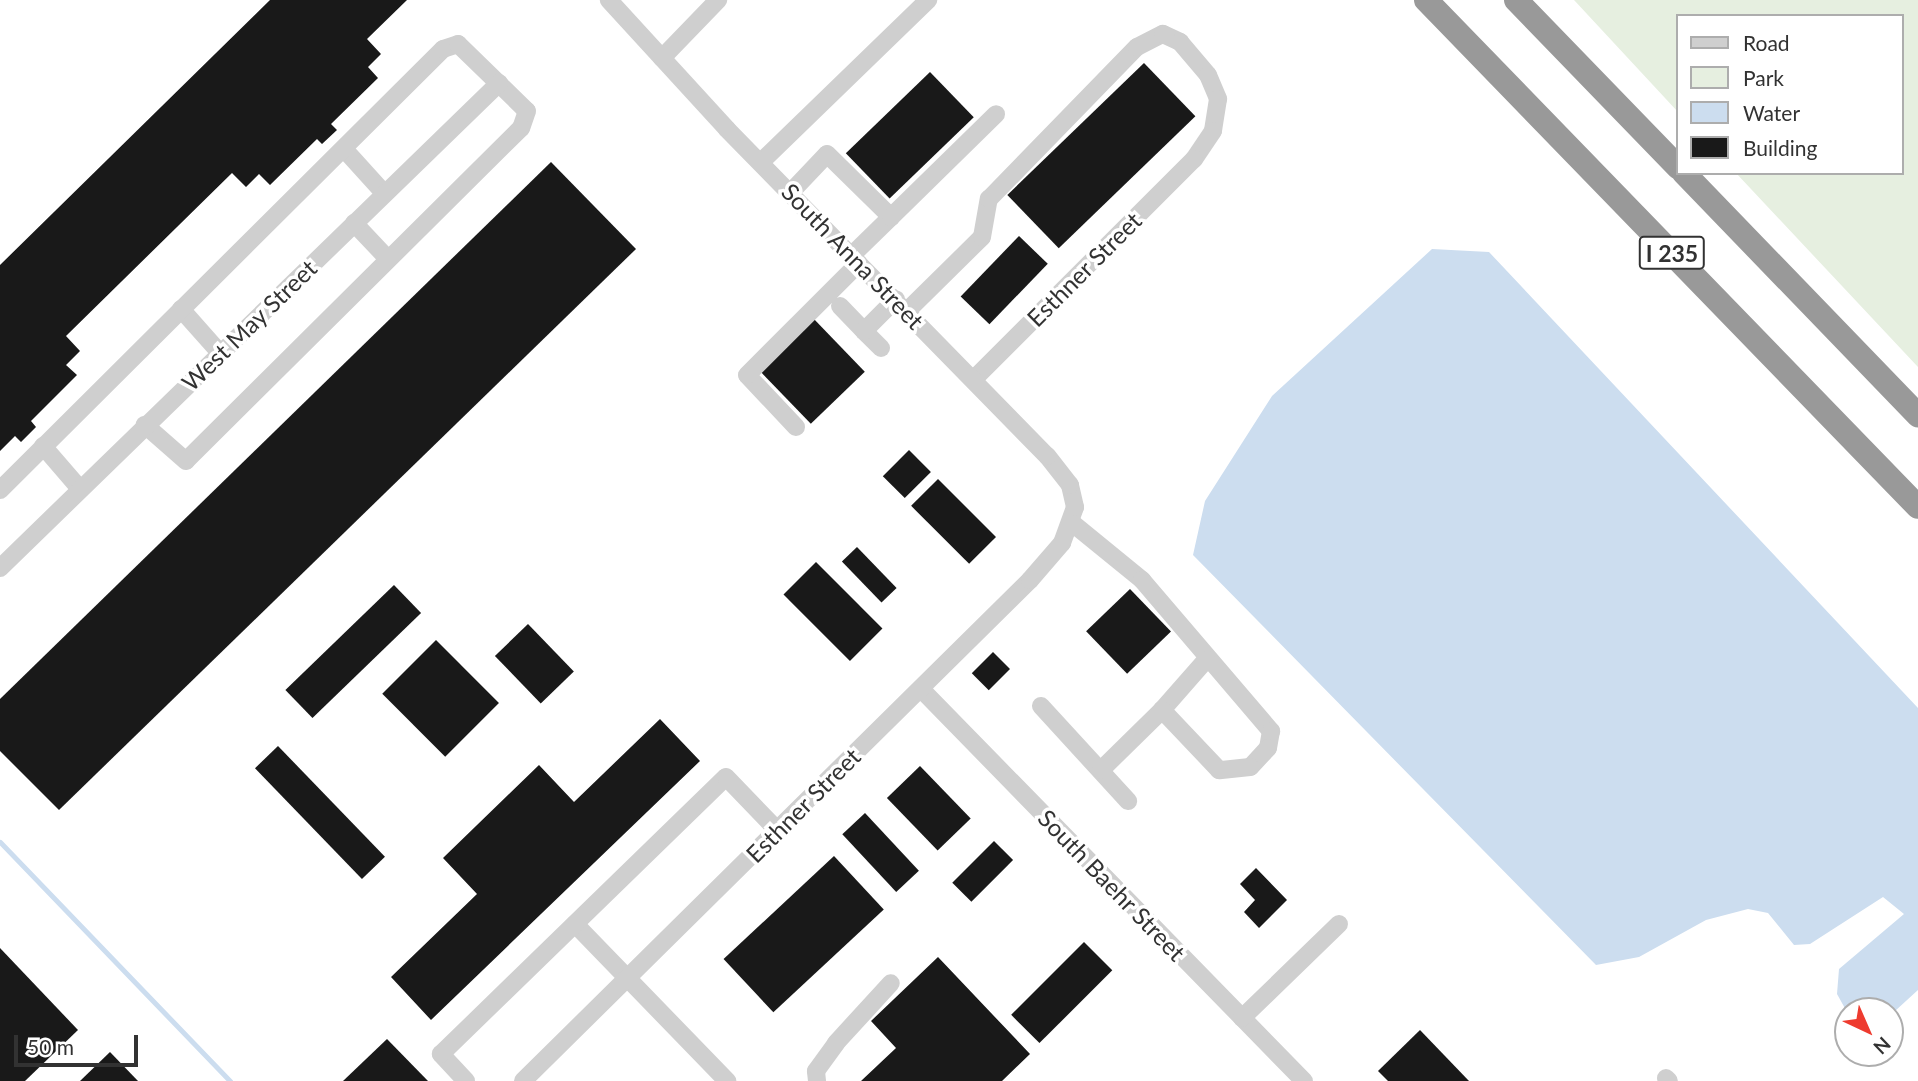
<!DOCTYPE html>
<html>
<head>
<meta charset="utf-8">
<style>
	body { margin:0 }
	#map { position:relative; width:1918px; height:1081px; overflow:hidden; background:#fff; font-family:Lato,sans-serif }
	div>[style] { position:absolute }
	.green>* { inset:0; background:#e6efe0 }
	.water>* { inset:0; background:#ccddef }
	.stream>* { height:5px; margin:-2.5px; padding:0 2.5px; transform-origin:2.5px; border-radius:2.5px; background:#ccddef }
	.building>* { inset:0; background:#191919; transform-origin:0 0 }
	.minor>* { height:18px; margin:-9px; padding:0 9px; transform-origin:9px; border-radius:9px; background:#cfcfcf }
	.highway>* { height:24px; margin:-12px; padding:0 12px; transform-origin:12px; border-radius:12px; background:#999 }
	span { translate:-50% -50%; white-space:nowrap; text-align:center; line-height:1.15; -webkit-text-stroke:7px #fff; paint-order:stroke }
	.shield-label span { padding:2px 5px; background:#fff; border:2px solid; border-radius:5px; -webkit-text-stroke-width:0 }
	.shield-label { font-size:23px; color:#323232; font-weight:700 }
	.street-label { font-size:24px; color:#323232 }
	.legend { position:absolute; left:1676px; top:14px; width:228px; height:161px; box-sizing:border-box; background:#fff; border:2px solid #adadad; margin:0; padding:9px 12px; list-style:none; font-size:21px; color:#323232 }
	.legend li { display:flex; align-items:center; gap:14px; height:35px }
	.legend b { width:35px; border:2px solid #adadad }
	.north { position:absolute; left:1834px; top:997px; width:70px; height:70px; box-sizing:border-box; background:#fff; border:2px solid #adadad; border-radius:50%; rotate:136deg; font-size:19px; font-weight:700; line-height:28px; text-align:center; color:#323232 }
	.north::after { content:''; display:block; margin:auto; width:24px; height:32px; background:#ee3b2f; clip-path:polygon(50% 0,100% 100%,50% 72%,0 100%) }
	.scale { position:absolute; left:14px; top:1035px; width:124px; height:32px; box-sizing:border-box; border:4px solid #323232; border-top:0; padding-left:9px; font-size:21px; line-height:24px; white-space:nowrap; color:#323232; -webkit-text-stroke:5px #fff; paint-order:stroke }
</style>
</head>
<body>
<div id="map">
	<div class="green">
		<i style="clip-path:polygon(1574px 0,1918px 0,1918px 367px,1736px 173px,1902px 173px,1902px 16px,1678px 16px,1678px 112px)"></i>
	</div>
	<div class="water">
		<i style="clip-path:polygon(1432px 249px,1489px 252px,1918px 708px,1918px 990px,1895px 1011px,1847px 1012px,1837px 994px,1839px 969px,1904px 914px,1883px 897px,1810px 944px,1794px 945px,1768px 913px,1748px 909px,1706px 920px,1639px 957px,1596px 965px,1193px 555px,1205px 501px,1272px 396px)"></i>
	</div>
	<div class="stream">
		<i style="left:0;top:842px;width:332px;rotate:46.1deg"></i>
	</div>
	<div class="building">
		<i style="clip-path:polygon(270px 0,407px 0,367px 39px,381px 54px,368px 67px,378px 78px,331px 124px,337px 130px,322px 144px,317px 139px,270px 185px,259px 174px,246px 187px,232px 173px,66px 336px,80px 351px,66px 365px,77px 375px,31px 421px,36px 427px,21px 442px,15px 436px,0 451px,0 265px)"></i>
		<i style="left:1144px;top:63px;width:74px;height:190px;rotate:46deg"></i>
		<i style="left:930px;top:72px;width:63px;height:117px;rotate:46deg"></i>
		<i style="clip-path:polygon(551px 162px,636px 249px,59px 810px,0 751px,0 699px)"></i>
		<i style="left:1019px;top:236px;width:40px;height:84px;rotate:44deg"></i>
		<i style="left:812px;top:317px;width:76px;height:75px;rotate:46deg"></i>
		<i style="left:909px;top:450px;width:31px;height:37px;rotate:45deg"></i>
		<i style="left:938px;top:479px;width:82px;height:38px;rotate:45deg"></i>
		<i style="left:857px;top:547px;width:57px;height:21px;rotate:46deg"></i>
		<i style="left:816px;top:562px;width:94px;height:46px;rotate:45deg"></i>
		<i style="left:394px;top:585px;width:39px;height:151px;rotate:46deg"></i>
		<i style="left:1130px;top:589px;width:59px;height:61px;rotate:46deg"></i>
		<i style="left:528px;top:624px;width:66px;height:46px;rotate:46deg"></i>
		<i style="left:436px;top:640px;width:89px;height:76px;rotate:45deg"></i>
		<i style="left:993px;top:652px;width:24px;height:30px;rotate:45deg"></i>
		<i style="clip-path:polygon(660px 719px,700px 761px,431px 1020px,391px 977px,477px 894px,443px 858px,539px 765px,574px 802px)"></i>
		<i style="left:278px;top:746px;width:154px;height:32px;rotate:46deg"></i>
		<i style="left:920px;top:766px;width:73px;height:46px;rotate:46deg"></i>
		<i style="left:865px;top:813px;width:79px;height:31px;rotate:47deg"></i>
		<i style="left:994px;top:841px;width:27px;height:59px;rotate:45deg"></i>
		<i style="left:834px;top:856px;width:73px;height:151px;rotate:47deg"></i>
		<i style="clip-path:polygon(1256px 868px,1287px 900px,1259px 928px,1244px 912px,1255px 900px,1240px 884px)"></i>
		<i style="left:1084px;top:942px;width:40px;height:103px;rotate:45deg"></i>
		<i style="clip-path:polygon(0 948px,78px 1030px,25px 1081px,0 1081px)"></i>
		<i style="clip-path:polygon(938px 957px,1030px 1054px,1002px 1081px,861px 1081px,896px 1048px,871px 1021px)"></i>
		<i style="clip-path:polygon(1420px 1030px,1469px 1081px,1388px 1081px,1378px 1071px)"></i>
		<i style="clip-path:polygon(387px 1039px,428px 1081px,343px 1081px)"></i>
		<i style="clip-path:polygon(110px 1052px,138px 1081px,80px 1081px)"></i>
	</div>
	<div class="minor">
		<i style="left:662px;top:58px;width:81px;rotate:-46deg"></i>
		<i style="left:345px;top:150px;width:58px;rotate:47.8deg"></i>
		<i style="left:761px;top:162px;width:233px;rotate:-44.1deg"></i>
		<i style="left:791px;top:192px;width:52px;rotate:-46.5deg"></i>
		<i style="left:827px;top:154px;width:90px;rotate:44.5deg"></i>
		<i style="left:891px;top:217px;width:54px;rotate:135.7deg"></i>
		<i style="left:891px;top:217px;width:147px;rotate:-44.4deg"></i>
		<i style="left:354px;top:223px;width:50px;rotate:46.6deg"></i>
		<i style="left:840px;top:306px;width:35px;rotate:46deg"></i>
		<i style="left:181px;top:309px;width:59px;rotate:48.4deg"></i>
		<i style="left:907px;top:311px;width:105px;rotate:-44.6deg"></i>
		<i style="left:982px;top:237px;width:39px;rotate:-80deg"></i>
		<i style="left:989px;top:199px;width:212px;rotate:-45.8deg"></i>
		<i style="left:1137px;top:47px;width:29px;rotate:-27deg"></i>
		<i style="left:1163px;top:34px;width:19px;rotate:25deg"></i>
		<i style="left:1180px;top:42px;width:43px;rotate:49.7deg"></i>
		<i style="left:1208px;top:75px;width:26px;rotate:67deg"></i>
		<i style="left:1218px;top:99px;width:32px;rotate:99deg"></i>
		<i style="left:1213px;top:131px;width:34px;rotate:124deg"></i>
		<i style="left:1194px;top:159px;width:311px;rotate:135deg"></i>
		<i style="left:881px;top:348px;width:24px;rotate:-135deg"></i>
		<i style="left:864px;top:331px;width:45px;rotate:-45deg"></i>
		<i style="left:796px;top:427px;width:71px;rotate:-133.3deg"></i>
		<i style="left:747px;top:375px;width:158px;rotate:-45deg"></i>
		<i style="left:43px;top:446px;width:57px;rotate:49.3deg"></i>
		<i style="left:0;top:490px;width:625px;rotate:-44.87deg"></i>
		<i style="left:443px;top:49px;width:16px;rotate:-18deg"></i>
		<i style="left:458px;top:44px;width:96px;rotate:44.2deg"></i>
		<i style="left:527px;top:111px;width:18px;rotate:109deg"></i>
		<i style="left:521px;top:128px;width:472px;rotate:135.2deg"></i>
		<i style="left:186px;top:461px;width:55px;rotate:-138.7deg"></i>
		<i style="left:1071px;top:522px;width:92px;rotate:39.2deg"></i>
		<i style="left:1142px;top:580px;width:199px;rotate:49.5deg"></i>
		<i style="left:1271px;top:731px;width:17px;rotate:100deg"></i>
		<i style="left:1268px;top:748px;width:26px;rotate:133deg"></i>
		<i style="left:1250px;top:767px;width:31px;rotate:174deg"></i>
		<i style="left:1219px;top:770px;width:83px;rotate:-133.5deg"></i>
		<i style="left:1162px;top:710px;width:67px;rotate:-48.7deg"></i>
		<i style="left:0;top:568px;width:696px;rotate:-44.18deg"></i>
		<i style="left:921px;top:689px;width:548px;rotate:45.67deg"></i>
		<i style="left:1041px;top:706px;width:129px;rotate:47.5deg"></i>
		<i style="left:1101px;top:770px;width:86px;rotate:-44.5deg"></i>
		<i style="left:575px;top:924px;width:219px;rotate:45.9deg"></i>
		<i style="left:1242px;top:1018px;width:135px;rotate:-44.1deg"></i>
		<i style="left:1666px;top:1078px;width:4px;rotate:45deg"></i>
		<i style="left:466px;top:1081px;width:37px;rotate:-133deg"></i>
		<i style="left:441px;top:1054px;width:397px;rotate:-44.2deg"></i>
		<i style="left:726px;top:777px;width:74px;rotate:46.1deg"></i>
		<i style="left:523px;top:1081px;width:713px;rotate:-44.66deg"></i>
		<i style="left:1030px;top:580px;width:49px;rotate:-49.1deg"></i>
		<i style="left:1062px;top:543px;width:38px;rotate:-70deg"></i>
		<i style="left:1075px;top:507px;width:23px;rotate:-103deg"></i>
		<i style="left:1070px;top:485px;width:37px;rotate:-128deg"></i>
		<i style="left:1047px;top:456px;width:458px;rotate:-134.4deg"></i>
		<i style="left:727px;top:129px;width:175px;rotate:-132.5deg"></i>
		<i style="left:817px;top:1081px;width:10px;rotate:-96deg"></i>
		<i style="left:816px;top:1071px;width:34px;rotate:-54deg"></i>
		<i style="left:836px;top:1043px;width:81px;rotate:-47.5deg"></i>
	</div>
	<div class="highway">
		<i style="left:1426px;top:0;width:706px;rotate:45.86deg"></i>
		<i style="left:1516px;top:0;width:233px;rotate:45.9deg"></i>
		<i style="left:1684px;top:173px;width:337px;rotate:46deg"></i>
	</div>
	<div class="shield-label">
		<span style="left:1672px;top:253px">I 235</span>
	</div>
	<div class="street-label">
		<span style="left:853px;top:256px;rotate:46deg">South Anna Street</span>
		<span style="left:1084px;top:269px;rotate:-45deg">Esthner Street</span>
		<span style="left:249px;top:325px;rotate:-44deg">West May Street</span>
		<span style="left:803px;top:805px;rotate:-45deg">Esthner Street</span>
		<span style="left:1112px;top:885px;rotate:46deg">South Baehr Street</span>
	</div>
	<ul class="legend">
	<li><b style="height:9px;background:#cfcfcf"></b>Road</li>
	<li><b style="height:19px;background:#e6efe0"></b>Park</li>
	<li><b style="height:19px;background:#ccddef"></b>Water</li>
	<li><b style="height:19px;background:#191919"></b>Building</li>
	</ul>
	<div class="north">N</div>
	<div class="scale">50 m</div>
</div>
</body>
</html>
